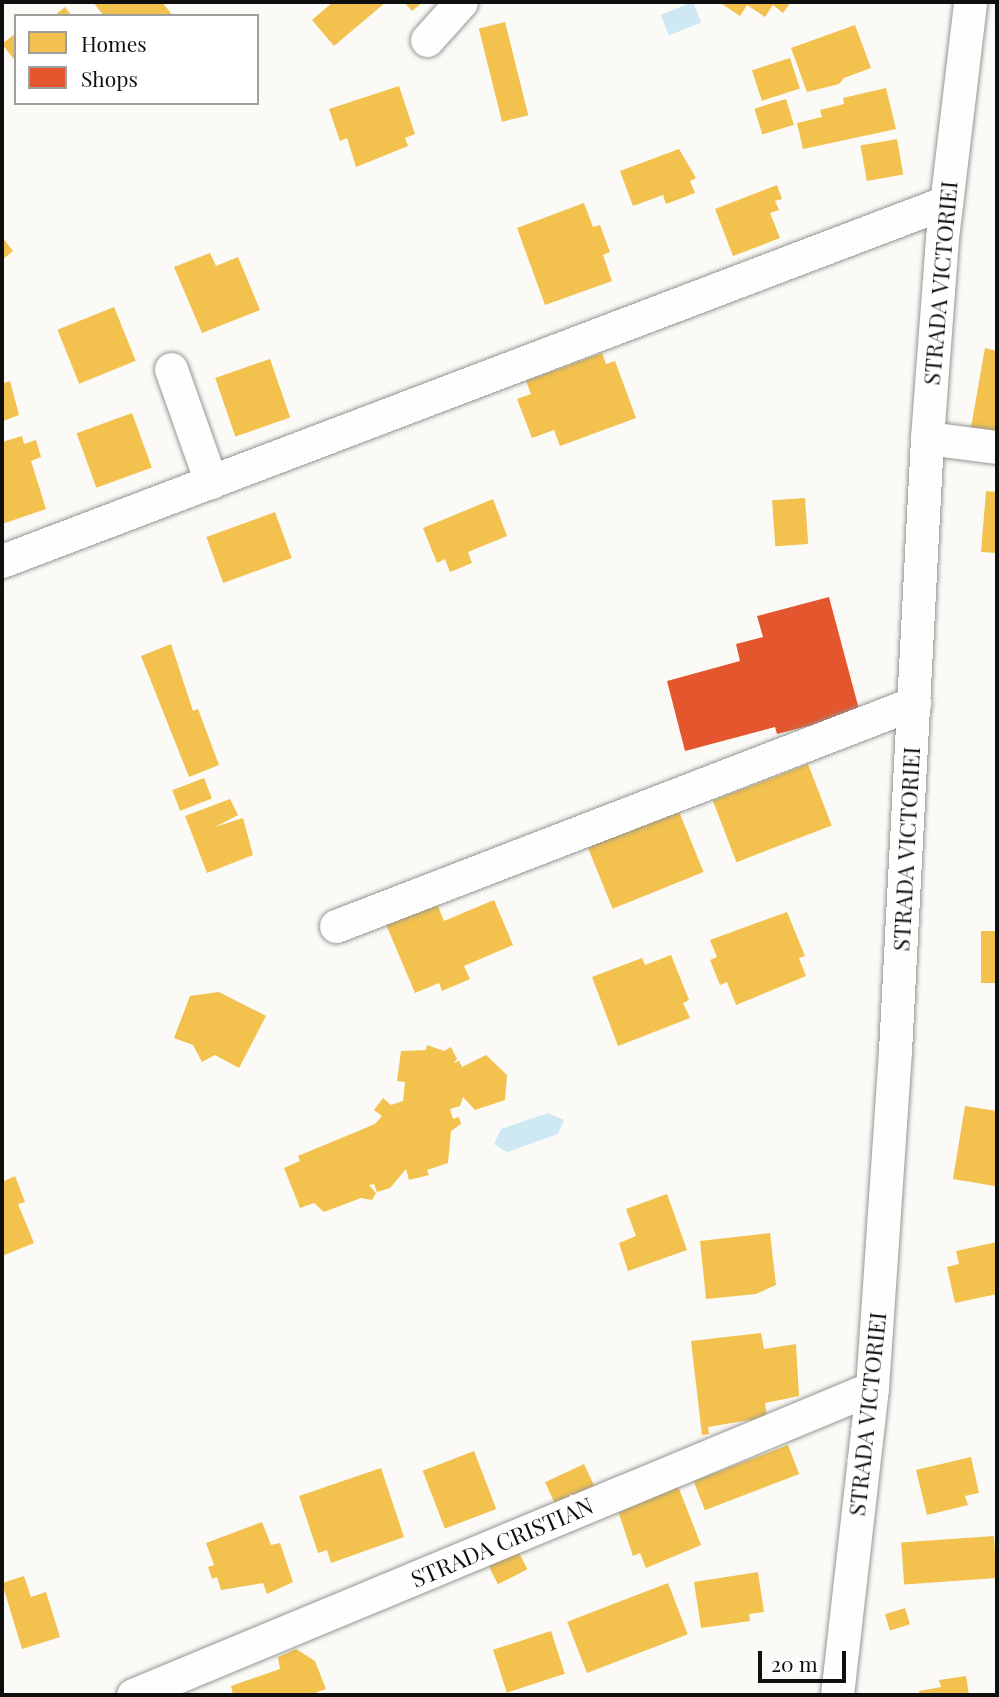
<!DOCTYPE html>
<html>
<head>
<meta charset="utf-8">
<style>
	body { margin:0 }
	#map { position:relative; width:999px; height:1697px; overflow:hidden; background:#fbfaf6; font-family:"Playfair Display",serif }
	div>[style] { position:absolute }
	.water>* { inset:0; background:#cee8f4; transform-origin:0 0 }
	.homes>* { inset:0; background:#f2c14e; transform-origin:0 0 }
	.shops>* { inset:0; background:#e4572e }
	.roads { filter:drop-shadow(0 0 2px #959593) drop-shadow(0 0 2px #959593) }
	.minor>* { height:33px; margin:-16.5px; padding:0 16.5px; transform-origin:16.5px; border-radius:16.5px; background:#fefefe }
	span { translate:-50% -50%; white-space:nowrap; text-align:center; line-height:1.15; -webkit-text-stroke:7px #fff; paint-order:stroke }
	.street-label { font-size:23px; color:#0f0f0f }
	.frame { position:absolute; inset:0; border:4px solid #0f0f0f; pointer-events:none }
	.legend { position:absolute; left:14px; top:14px; width:245px; height:91px; box-sizing:border-box; background:#fff; border:2px solid #9f9f9f; margin:0; padding:9px 12px; list-style:none; font-size:21px; color:#0f0f0f }
	.legend li { display:flex; align-items:center; gap:14px; height:35px }
	.legend b { width:35px; border:2px solid #9f9f9f }
	.scale { position:absolute; left:758px; top:1651px; width:88px; height:32px; box-sizing:border-box; border:4px solid #0f0f0f; border-top:0; padding-left:9px; font-size:21px; line-height:24px; white-space:nowrap; color:#0f0f0f; -webkit-text-stroke:5px #fff; paint-order:stroke }
</style>
</head>
<body>
<div id="map">
	<div class="water">
		<i style="left:693px;top:2px;width:22px;height:35px;rotate:68deg"></i>
		<i style="clip-path:polygon(548px 1113px,564px 1120px,558px 1134px,507px 1152px,494px 1144px,501px 1129px)"></i>
	</div>
	<div class="homes">
		<i style="clip-path:polygon(93px 2px,162px 2px,173px 16px,104px 16px)"></i>
		<i style="clip-path:polygon(333px 2px,386px 2px,334px 46px,312px 20px)"></i>
		<i style="clip-path:polygon(404px 2px,423px 2px,412px 11px)"></i>
		<i style="clip-path:polygon(719px 2px,791px 2px,783px 13px,773px 5px,765px 17px,747px 5px,740px 16px)"></i>
		<i style="clip-path:polygon(65px 7px,72px 16px,54px 16px)"></i>
		<i style="left:505px;top:22px;width:96px;height:27px;rotate:76deg"></i>
		<i style="clip-path:polygon(855px 25px,871px 68px,844px 78px,839px 84px,807px 92px,791px 48px)"></i>
		<i style="clip-path:polygon(16px 33px,16px 62px,2px 44px)"></i>
		<i style="left:790px;top:58px;width:32px;height:40px;rotate:72deg"></i>
		<i style="clip-path:polygon(399px 86px,415px 134px,405px 138px,408px 146px,356px 167px,347px 138px,340px 141px,329px 109px)"></i>
		<i style="clip-path:polygon(886px 88px,896px 129px,803px 149px,797px 123px,822px 117px,820px 110px,844px 104px,843px 98px)"></i>
		<i style="left:786px;top:99px;width:27px;height:33px;rotate:73deg"></i>
		<i style="left:897px;top:139px;width:36px;height:37px;rotate:80deg"></i>
		<i style="clip-path:polygon(679px 149px,696px 178px,690px 181px,695px 193px,666px 204px,663px 195px,633px 206px,620px 171px)"></i>
		<i style="clip-path:polygon(777px 185px,782px 199px,775px 201px,779px 210px,770px 213px,780px 238px,733px 256px,715px 209px)"></i>
		<i style="clip-path:polygon(584px 203px,593px 227px,600px 225px,610px 252px,603px 255px,612px 281px,545px 305px,517px 228px)"></i>
		<i style="clip-path:polygon(2px 237px,13px 251px,2px 260px)"></i>
		<i style="clip-path:polygon(210px 253px,216px 266px,238px 257px,260px 310px,202px 333px,174px 267px)"></i>
		<i style="left:114px;top:307px;width:58px;height:61px;rotate:68deg"></i>
		<i style="clip-path:polygon(985px 348px,997px 351px,997px 437px,970px 433px)"></i>
		<i style="clip-path:polygon(602px 353px,606px 364px,615px 361px,636px 418px,560px 446px,554px 430px,532px 438px,517px 399px,531px 394px,526px 381px)"></i>
		<i style="left:270px;top:359px;width:62px;height:58px;rotate:71deg"></i>
		<i style="clip-path:polygon(2px 377px,4px 383px,10px 381px,19px 415px,3px 421px)"></i>
		<i style="left:132px;top:413px;width:58px;height:59px;rotate:70deg"></i>
		<i style="clip-path:polygon(22px 436px,24px 444px,36px 440px,41px 457px,31px 461px,46px 509px,2px 524px,2px 442px)"></i>
		<i style="clip-path:polygon(986px 491px,997px 492px,997px 553px,981px 552px)"></i>
		<i style="left:805px;top:498px;width:46px;height:33px;rotate:86deg"></i>
		<i style="clip-path:polygon(493px 499px,507px 536px,468px 552px,472px 563px,450px 572px,445px 559px,437px 563px,423px 528px)"></i>
		<i style="left:275px;top:512px;width:49px;height:73px;rotate:70deg"></i>
		<i style="clip-path:polygon(171px 644px,193px 711px,198px 709px,219px 765px,189px 777px,141px 656px)"></i>
		<i style="left:808px;top:764px;width:66px;height:102px;rotate:69deg"></i>
		<i style="left:204px;top:778px;width:22px;height:34px;rotate:69deg"></i>
		<i style="clip-path:polygon(230px 799px,238px 815px,215px 827px,243px 818px,253px 855px,207px 873px,185px 816px)"></i>
		<i style="left:678px;top:809px;width:68px;height:98px;rotate:68deg"></i>
		<i style="clip-path:polygon(433px 894px,444px 921px,494px 900px,513px 945px,464px 966px,470px 979px,442px 991px,439px 983px,415px 993px,382px 915px)"></i>
		<i style="clip-path:polygon(787px 912px,805px 956px,799px 958px,806px 976px,736px 1005px,727px 982px,720px 985px,710px 960px,717px 957px,710px 940px)"></i>
		<i style="left:981px;top:931px;width:16px;height:52px"></i>
		<i style="clip-path:polygon(671px 955px,689px 1000px,683px 1003px,690px 1018px,618px 1046px,592px 977px,642px 958px,645px 965px)"></i>
		<i style="clip-path:polygon(219px 992px,266px 1016px,239px 1068px,215px 1055px,202px 1062px,193px 1045px,174px 1038px,190px 996px)"></i>
		<i style="clip-path:polygon(427px 1045px,444px 1051px,451px 1047px,457px 1059px,453px 1063px,459px 1061px,462px 1067px,486px 1055px,507px 1075px,505px 1100px,475px 1110px,463px 1097px,460px 1106px,450px 1109px,453px 1119px,459px 1117px,461px 1124px,451px 1131px,448px 1163px,427px 1170px,429px 1175px,409px 1180px,406px 1169px,390px 1188px,377px 1192px,374px 1184px,369px 1185px,376px 1193px,372px 1200px,361px 1198px,324px 1212px,314px 1203px,300px 1208px,284px 1168px,300px 1161px,298px 1156px,375px 1124px,382px 1116px,374px 1110px,383px 1098px,391px 1105px,403px 1101px,405px 1082px,397px 1081px,401px 1051px,426px 1050px)"></i>
		<i style="clip-path:polygon(965px 1106px,997px 1111px,995px 1186px,953px 1179px)"></i>
		<i style="clip-path:polygon(15px 1176px,25px 1202px,18px 1204px,34px 1243px,2px 1256px,2px 1182px)"></i>
		<i style="clip-path:polygon(667px 1194px,687px 1250px,628px 1271px,619px 1243px,636px 1236px,626px 1209px)"></i>
		<i style="clip-path:polygon(770px 1233px,776px 1285px,756px 1294px,706px 1299px,700px 1241px)"></i>
		<i style="clip-path:polygon(997px 1242px,997px 1294px,955px 1303px,947px 1267px,959px 1264px,956px 1251px)"></i>
		<i style="clip-path:polygon(761px 1333px,764px 1349px,796px 1344px,799px 1396px,765px 1403px,767px 1417px,708px 1427px,709px 1434px,702px 1435px,691px 1341px)"></i>
		<i style="left:788px;top:1445px;width:31px;height:101px;rotate:69deg"></i>
		<i style="left:474px;top:1451px;width:62px;height:55px;rotate:69deg"></i>
		<i style="clip-path:polygon(971px 1457px,979px 1493px,965px 1496px,968px 1505px,927px 1515px,916px 1470px)"></i>
		<i style="left:584px;top:1464px;width:26px;height:43px;rotate:65deg"></i>
		<i style="clip-path:polygon(381px 1468px,404px 1537px,331px 1563px,327px 1550px,318px 1553px,299px 1496px)"></i>
		<i style="clip-path:polygon(676px 1481px,701px 1545px,646px 1568px,640px 1553px,633px 1556px,616px 1505px)"></i>
		<i style="clip-path:polygon(262px 1522px,271px 1545px,280px 1543px,293px 1582px,267px 1594px,263px 1583px,221px 1590px,217px 1577px,212px 1579px,208px 1567px,214px 1565px,206px 1543px)"></i>
		<i style="left:994px;top:1536px;width:42px;height:93px;rotate:86deg"></i>
		<i style="left:516px;top:1547px;width:25px;height:33px;rotate:63deg"></i>
		<i style="clip-path:polygon(758px 1572px,764px 1612px,749px 1614px,750px 1621px,701px 1628px,694px 1582px)"></i>
		<i style="clip-path:polygon(24px 1576px,31px 1597px,46px 1592px,60px 1637px,22px 1649px,2px 1583px)"></i>
		<i style="left:668px;top:1583px;width:55px;height:108px;rotate:69deg"></i>
		<i style="left:905px;top:1608px;width:17px;height:21px;rotate:73deg"></i>
		<i style="left:551px;top:1631px;width:45px;height:61px;rotate:72deg"></i>
		<i style="clip-path:polygon(296px 1649px,315px 1661px,326px 1689px,309px 1695px,233px 1695px,231px 1686px,280px 1669px,278px 1657px)"></i>
		<i style="clip-path:polygon(966px 1676px,969px 1695px,920px 1695px,919px 1691px,941px 1687px,939px 1680px)"></i>
	</div>
	<div class="shops">
		<i style="clip-path:polygon(829px 597px,860px 713px,777px 734px,775px 727px,685px 751px,667px 681px,740px 661px,736px 644px,763px 637px,757px 616px)"></i>
	</div>
	<div class="roads">
		<div class="minor">
			<i style="left:427px;top:40px;width:51px;rotate:-48.2deg"></i>
			<i style="left:171px;top:369px;width:120px;rotate:70.5deg"></i>
			<i style="left:927px;top:438px;width:71px;rotate:7.3deg"></i>
			<i style="left:2px;top:561px;width:1010px;rotate:-20.82deg"></i>
			<i style="left:336px;top:926px;width:620px;rotate:-21.1deg"></i>
			<i style="left:133px;top:1695px;width:800px;rotate:-22.56deg"></i>
			<i style="left:837px;top:1695px;width:309px;rotate:-83.5deg"></i>
			<i style="left:872px;top:1388px;width:338px;rotate:-86.1deg"></i>
			<i style="left:895px;top:1051px;width:614px;rotate:-87.01deg"></i>
			<i style="left:927px;top:438px;width:201px;rotate:-85.7deg"></i>
			<i style="left:942px;top:238px;width:238px;rotate:-83.2deg"></i>
		</div>
	</div>
	<div class="street-label">
		<span style="left:940px;top:283px;rotate:-85deg">STRADA VICTORIEI</span>
		<span style="left:906px;top:849px;rotate:-87deg">STRADA VICTORIEI</span>
		<span style="left:867px;top:1414px;rotate:-84deg">STRADA VICTORIEI</span>
		<span style="left:502px;top:1542px;rotate:-23deg">STRADA CRISTIAN</span>
	</div>
	<div class="frame"></div>
	<ul class="legend">
	<li><b style="height:19px;background:#f2c14e"></b>Homes</li>
	<li><b style="height:19px;background:#e4572e"></b>Shops</li>
	</ul>
	<div class="scale">20 m</div>
</div>
</body>
</html>
